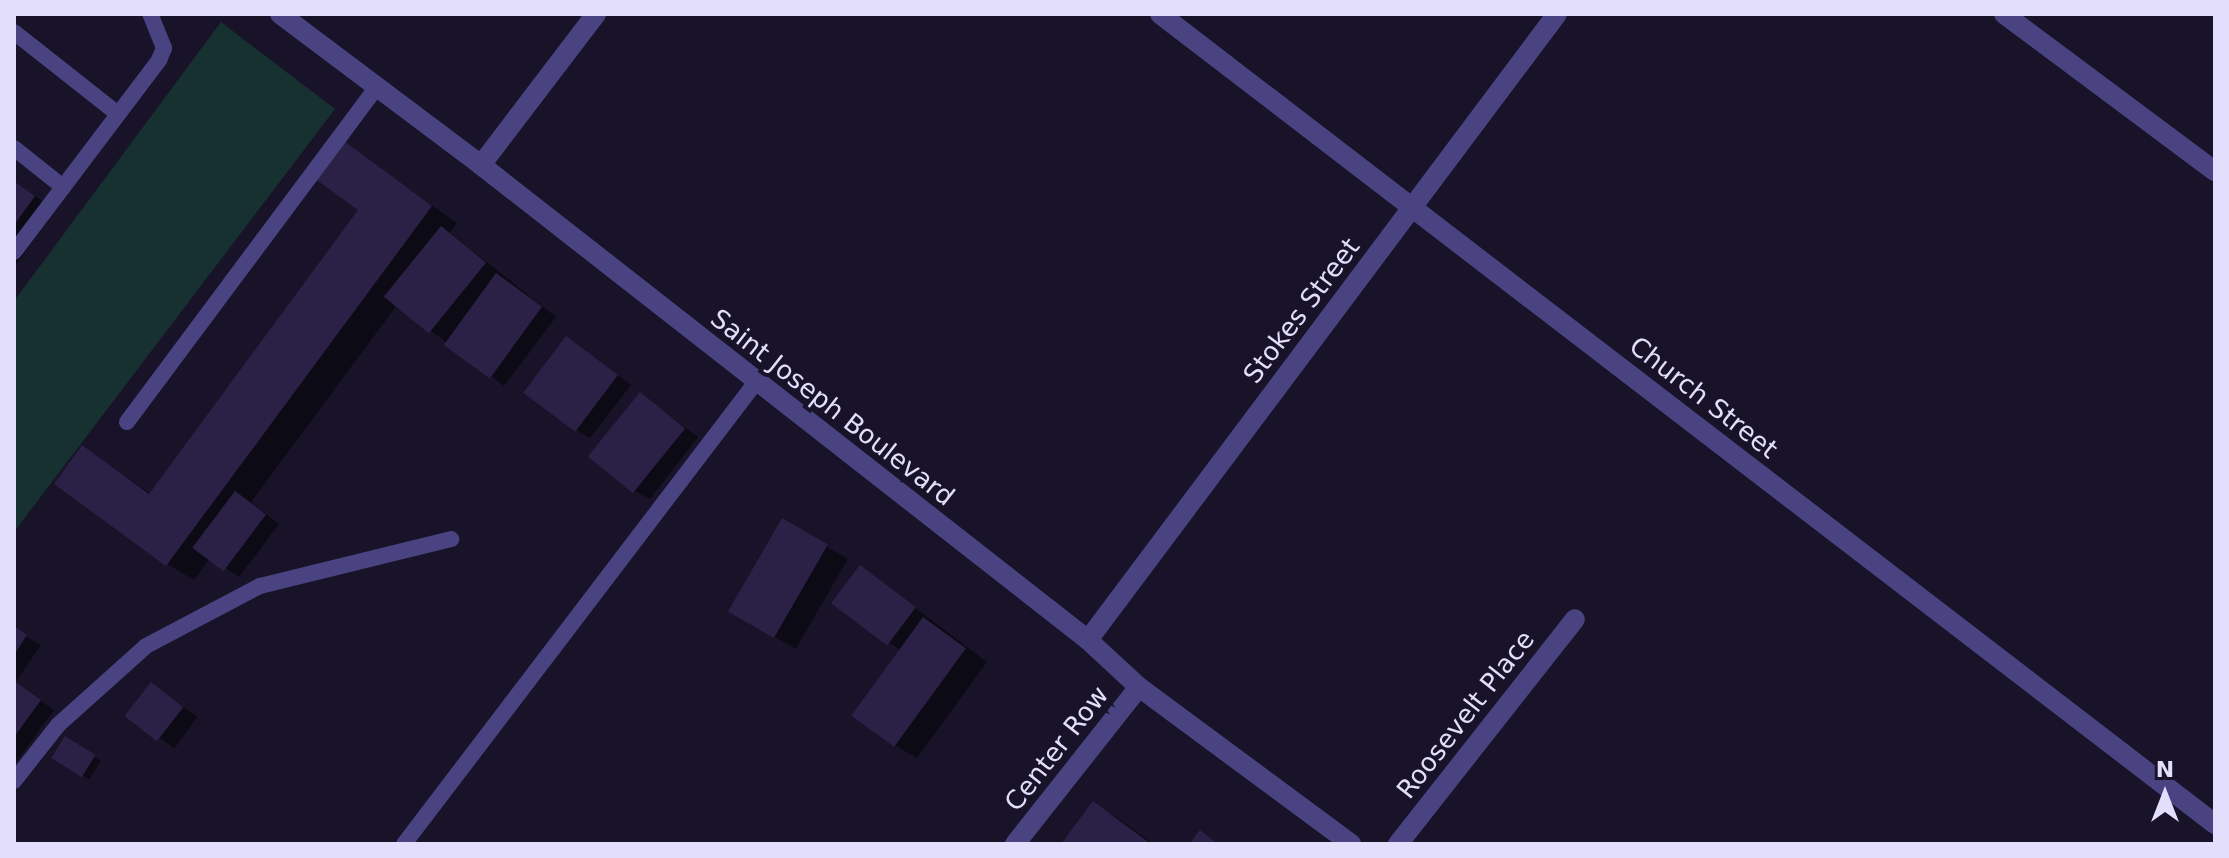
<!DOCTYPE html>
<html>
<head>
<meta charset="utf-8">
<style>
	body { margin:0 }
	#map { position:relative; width:2229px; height:858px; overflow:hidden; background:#181328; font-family:"DejaVu Sans",sans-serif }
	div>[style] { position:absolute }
	.green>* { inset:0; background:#173131 }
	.shadow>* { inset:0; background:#0007; transform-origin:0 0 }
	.building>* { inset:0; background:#2b2146; transform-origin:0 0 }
	.service>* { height:16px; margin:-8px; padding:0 8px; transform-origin:8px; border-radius:8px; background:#494481 }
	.minor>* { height:20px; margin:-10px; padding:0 10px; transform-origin:10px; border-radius:10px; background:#494481 }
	span { translate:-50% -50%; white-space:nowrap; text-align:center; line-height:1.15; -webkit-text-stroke:8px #181328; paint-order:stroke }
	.street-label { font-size:26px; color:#e2defb }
	.frame { position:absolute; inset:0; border:16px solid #e2defb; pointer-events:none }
	.north { position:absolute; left:2125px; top:754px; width:80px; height:80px; -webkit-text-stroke:6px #181328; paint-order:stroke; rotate:0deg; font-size:22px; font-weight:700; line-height:32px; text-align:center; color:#e2defb }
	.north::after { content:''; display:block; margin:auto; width:28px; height:36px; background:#e2defb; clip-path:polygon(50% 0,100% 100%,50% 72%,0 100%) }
</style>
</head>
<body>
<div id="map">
	<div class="green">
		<i style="clip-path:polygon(221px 22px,335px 109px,14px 532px,14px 301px)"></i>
	</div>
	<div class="shadow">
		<i style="clip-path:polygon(340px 141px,457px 223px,450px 233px,556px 317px,504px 386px,397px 305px,251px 502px,279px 524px,239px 577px,210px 558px,194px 580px,167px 564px,83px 447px,151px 494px,361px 210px)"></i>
		<i style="clip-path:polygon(14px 181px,55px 210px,14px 268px)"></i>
		<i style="clip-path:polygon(567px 338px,631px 385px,590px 438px,576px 430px)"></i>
		<i style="clip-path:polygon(641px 395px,698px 437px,650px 499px,635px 491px)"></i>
		<i style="left:782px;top:521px;width:76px;height:104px;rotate:30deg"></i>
		<i style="clip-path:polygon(861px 567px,987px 662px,917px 758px,896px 746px,901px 651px,834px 602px)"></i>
		<i style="clip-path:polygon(14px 630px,41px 645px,15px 683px,54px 710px,14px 765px)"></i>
		<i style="left:152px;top:684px;width:56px;height:39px;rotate:36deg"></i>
		<i style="left:66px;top:739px;width:41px;height:22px;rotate:32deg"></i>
		<i style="clip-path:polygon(1094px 804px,1115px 816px,1153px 844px,1063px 844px)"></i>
	</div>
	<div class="building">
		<i style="clip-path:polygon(340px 138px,432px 206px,166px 566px,54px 484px,82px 445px,149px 494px,358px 210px,311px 176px)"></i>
		<i style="clip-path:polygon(14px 181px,35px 196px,14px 225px)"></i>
		<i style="left:441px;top:226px;width:58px;height:91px;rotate:39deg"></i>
		<i style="left:496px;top:273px;width:57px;height:89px;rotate:36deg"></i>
		<i style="left:566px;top:336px;width:65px;height:71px;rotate:37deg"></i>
		<i style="left:640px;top:392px;width:58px;height:83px;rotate:39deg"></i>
		<i style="left:235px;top:491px;width:39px;height:71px;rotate:37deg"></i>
		<i style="left:782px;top:518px;width:53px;height:108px;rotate:30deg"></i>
		<i style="left:860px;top:565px;width:70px;height:48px;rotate:37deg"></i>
		<i style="left:923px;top:617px;width:53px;height:122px;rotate:36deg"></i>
		<i style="clip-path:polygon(14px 626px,27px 635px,14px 655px)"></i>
		<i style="clip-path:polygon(14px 681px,41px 700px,14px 737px)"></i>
		<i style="left:151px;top:682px;width:41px;height:43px;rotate:38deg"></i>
		<i style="left:65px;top:736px;width:36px;height:26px;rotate:32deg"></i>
		<i style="clip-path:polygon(1093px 801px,1151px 844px,1061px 844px)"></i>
		<i style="clip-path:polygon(1200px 830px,1218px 844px,1189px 844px)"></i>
	</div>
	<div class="service">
		<i style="left:14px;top:32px;width:132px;rotate:38.3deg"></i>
		<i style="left:14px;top:148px;width:63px;rotate:38.5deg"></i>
		<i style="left:14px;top:252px;width:241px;rotate:-52.9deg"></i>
		<i style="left:159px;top:60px;width:13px;rotate:-67deg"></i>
		<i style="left:164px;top:48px;width:37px;rotate:-112deg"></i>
		<i style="left:127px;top:422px;width:417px;rotate:-53.3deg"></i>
		<i style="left:14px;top:781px;width:71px;rotate:-51.8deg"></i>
		<i style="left:58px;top:725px;width:118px;rotate:-41.9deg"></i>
		<i style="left:146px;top:646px;width:129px;rotate:-27.8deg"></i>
		<i style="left:260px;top:586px;width:197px;rotate:-13.8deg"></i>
		<i style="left:404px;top:844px;width:581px;rotate:-52.7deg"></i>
	</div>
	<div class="minor">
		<i style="left:280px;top:14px;width:251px;rotate:36.9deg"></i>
		<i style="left:481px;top:165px;width:771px;rotate:38.04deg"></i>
		<i style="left:1088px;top:640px;width:69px;rotate:42.7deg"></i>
		<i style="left:1139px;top:687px;width:264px;rotate:36.5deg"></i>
		<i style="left:1160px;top:14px;width:1330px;rotate:37.52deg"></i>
		<i style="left:2004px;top:14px;width:263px;rotate:36.7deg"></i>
		<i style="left:481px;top:165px;width:190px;rotate:-52.7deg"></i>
		<i style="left:1088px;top:640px;width:782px;rotate:-53.16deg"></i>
		<i style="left:1015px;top:844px;width:200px;rotate:-51.7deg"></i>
		<i style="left:1398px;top:844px;width:286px;rotate:-51.8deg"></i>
	</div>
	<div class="street-label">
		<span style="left:1302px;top:311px;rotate:-53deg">Stokes Street</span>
		<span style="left:1703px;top:398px;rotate:38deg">Church Street</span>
		<span style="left:832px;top:408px;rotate:38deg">Saint Joseph Boulevard</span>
		<span style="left:1466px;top:715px;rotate:-52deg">Roosevelt Place</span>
		<span style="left:1057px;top:749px;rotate:-52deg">Center Row</span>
	</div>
	<div class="frame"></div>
	<div class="north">N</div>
</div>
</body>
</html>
